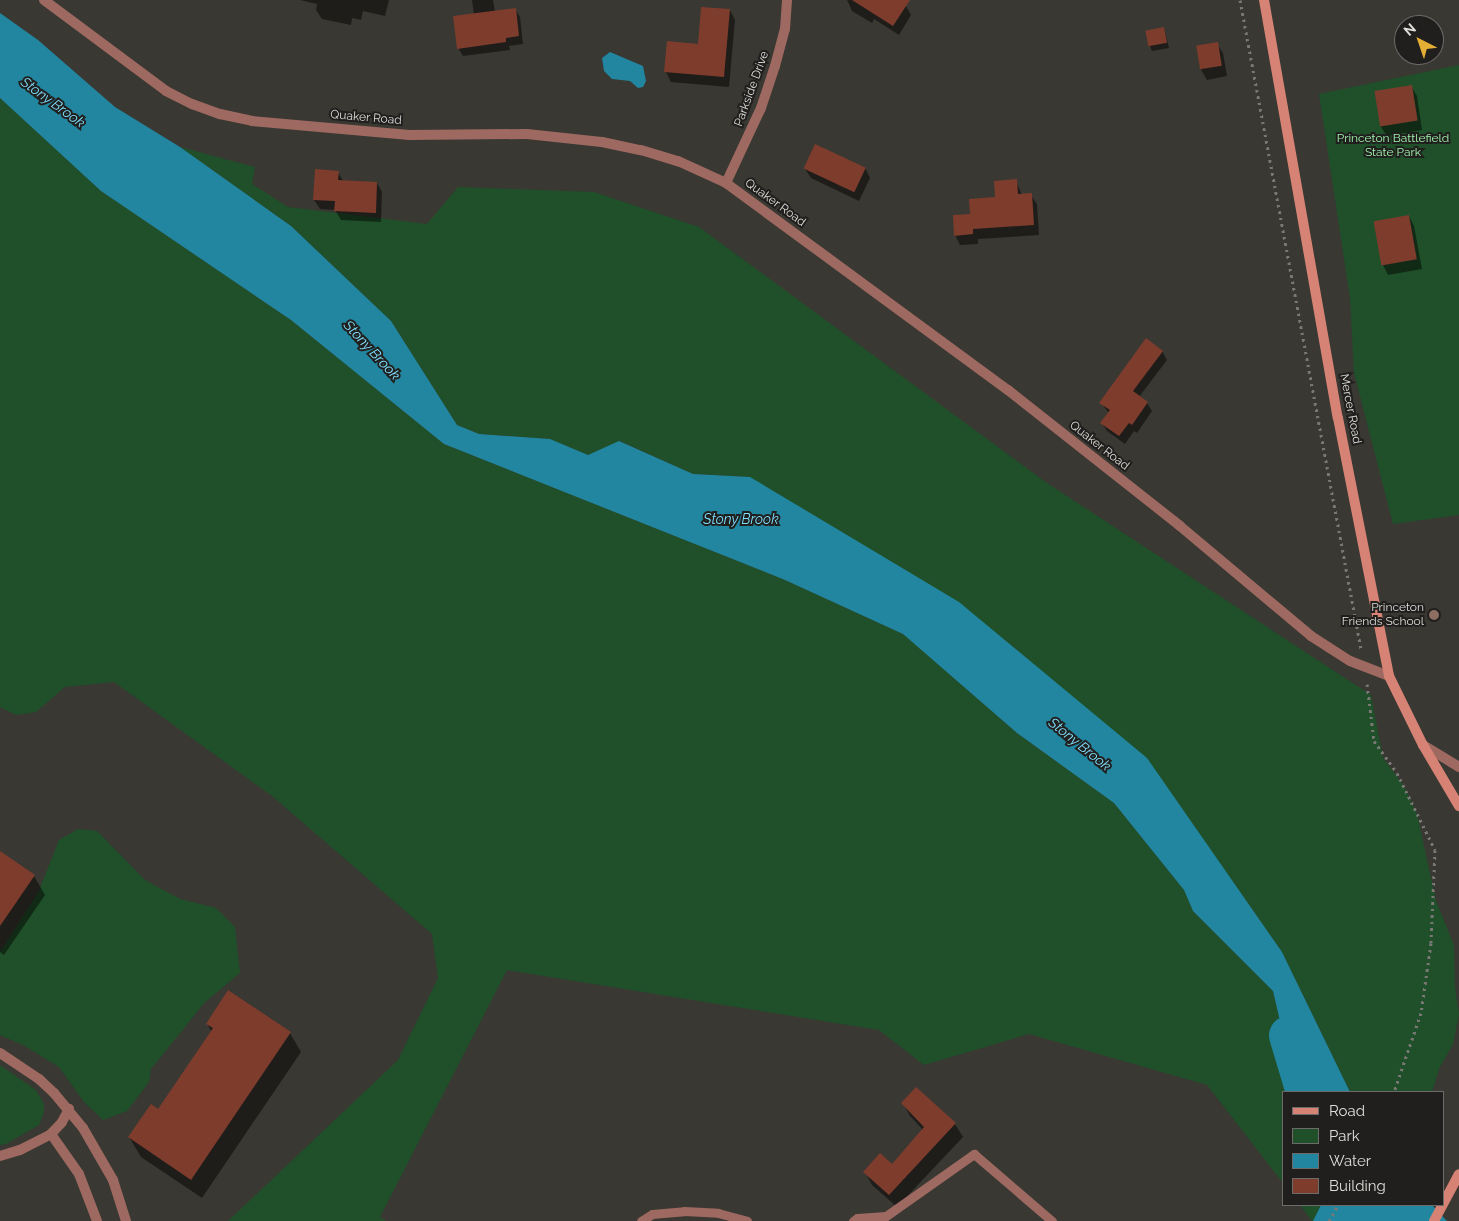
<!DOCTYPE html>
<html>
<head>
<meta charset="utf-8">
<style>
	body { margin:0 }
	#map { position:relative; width:1459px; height:1221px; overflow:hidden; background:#393832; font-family:Raleway,sans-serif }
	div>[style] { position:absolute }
	.green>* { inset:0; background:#1f502a }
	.water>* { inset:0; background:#2286a0 }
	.shadow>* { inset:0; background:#0007 }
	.river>* { height:39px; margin:-19.5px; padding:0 19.5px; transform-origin:19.5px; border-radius:19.5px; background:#2286a0 }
	.building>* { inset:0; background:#7e3c2d; transform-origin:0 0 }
	.path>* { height:3px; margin-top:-1.5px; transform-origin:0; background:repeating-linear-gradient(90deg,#797874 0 2.5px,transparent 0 6.5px) }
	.service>* { height:9px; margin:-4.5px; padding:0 4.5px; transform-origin:4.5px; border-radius:4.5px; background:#9e6960 }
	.minor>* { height:10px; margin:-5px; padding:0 5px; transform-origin:5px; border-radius:5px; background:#9e6960 }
	.tertiary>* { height:10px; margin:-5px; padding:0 5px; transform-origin:5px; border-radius:5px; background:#9e6960 }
	.secondary>* { height:10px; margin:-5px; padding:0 5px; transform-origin:5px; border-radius:5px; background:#d68376 }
	.dots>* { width:14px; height:14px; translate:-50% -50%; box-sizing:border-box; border:2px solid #201f1d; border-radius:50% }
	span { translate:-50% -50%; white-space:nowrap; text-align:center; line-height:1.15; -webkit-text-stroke:4px #201f1d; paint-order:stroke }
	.street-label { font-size:12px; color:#deddda }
	.park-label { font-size:12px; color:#a0f3ad }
	.poi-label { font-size:12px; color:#deddda }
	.right { translate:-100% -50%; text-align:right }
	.water-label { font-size:14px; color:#7fdffd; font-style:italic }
	.legend { position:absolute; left:1282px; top:1091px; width:162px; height:115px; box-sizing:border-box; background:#201f1d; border:1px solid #6c6b69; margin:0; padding:6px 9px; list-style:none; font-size:15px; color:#deddda }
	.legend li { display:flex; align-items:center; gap:10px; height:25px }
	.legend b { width:25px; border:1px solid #6c6b69 }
	.north { position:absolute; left:1394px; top:15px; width:50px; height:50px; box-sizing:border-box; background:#201f1d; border:1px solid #6c6b69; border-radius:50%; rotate:319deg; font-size:14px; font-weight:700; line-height:20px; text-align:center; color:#deddda }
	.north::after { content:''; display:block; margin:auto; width:18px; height:22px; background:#e3ae34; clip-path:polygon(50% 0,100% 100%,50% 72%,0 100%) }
</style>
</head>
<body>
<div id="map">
	<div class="green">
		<i style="clip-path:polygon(1459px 65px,1459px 515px,1393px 524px,1354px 373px,1350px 298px,1319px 94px)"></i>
		<i style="clip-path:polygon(0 98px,101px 191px,291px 320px,444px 444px,785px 580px,903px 634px,1017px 733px,1114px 803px,1184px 890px,1193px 911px,1273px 991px,1292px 1073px,1305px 1092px,1283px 1092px,1283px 1183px,1207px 1085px,1029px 1034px,924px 1065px,879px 1030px,507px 970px,380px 1217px,386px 1221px,228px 1221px,398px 1060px,438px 978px,432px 934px,272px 796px,114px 682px,65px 687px,36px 712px,16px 715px,0 707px)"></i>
		<i style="clip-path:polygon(180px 147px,255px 167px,252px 184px,288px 207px,427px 224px,458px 187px,594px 192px,699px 227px,1047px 483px,1371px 695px,1383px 758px,1404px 786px,1417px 814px,1436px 901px,1454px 945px,1455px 987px,1459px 1015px,1453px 1044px,1439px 1069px,1432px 1092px,1350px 1092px,1282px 952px,1228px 875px,750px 477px,693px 474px,620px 441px,588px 455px,549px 439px,479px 434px,457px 425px,391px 321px,291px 226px)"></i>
		<i style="clip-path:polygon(78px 829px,97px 831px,145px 880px,180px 899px,216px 908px,235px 927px,240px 973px,204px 1003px,185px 1027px,151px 1069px,149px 1082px,127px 1111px,103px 1120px,84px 1102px,59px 1067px,23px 1045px,0 1035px,0 952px,38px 893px,59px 840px)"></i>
		<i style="clip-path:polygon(0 1065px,36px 1090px,44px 1104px,44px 1112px,39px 1125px,6px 1144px,0 1145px)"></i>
		<i style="clip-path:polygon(1300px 1205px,1321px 1205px,1313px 1221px,1312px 1221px)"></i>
	</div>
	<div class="water">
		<i style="clip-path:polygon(0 13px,38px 40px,115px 107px,180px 147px,291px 226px,391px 321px,457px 425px,479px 434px,550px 439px,588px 455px,619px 441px,693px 474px,750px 477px,959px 602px,1147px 758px,1282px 952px,1350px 1092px,1305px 1092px,1292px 1073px,1273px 991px,1193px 911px,1184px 890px,1114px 803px,1017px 733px,903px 634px,785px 580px,444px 444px,291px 320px,101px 191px,0 98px)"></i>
		<i style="clip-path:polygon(610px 52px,643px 66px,646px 81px,643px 87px,638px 88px,630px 81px,612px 79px,604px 71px,602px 58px)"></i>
		<i style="clip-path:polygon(1321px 1205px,1432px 1205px,1447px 1221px,1313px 1221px)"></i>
	</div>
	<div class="shadow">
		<i style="clip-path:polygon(300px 0,389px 0,385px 16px,363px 11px,361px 20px,352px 18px,351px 25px,322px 19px,316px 10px,317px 4px)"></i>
		<i style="clip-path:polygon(472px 0,493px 0,495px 12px,515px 9px,520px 17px,523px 44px,509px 46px,510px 50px,463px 56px,458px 48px,474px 15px)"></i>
		<i style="clip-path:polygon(847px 0,897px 0,906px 6px,911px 15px,899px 35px,874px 19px,872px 23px,852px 11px)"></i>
		<i style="clip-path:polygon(730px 10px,735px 20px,729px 87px,671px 82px,666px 72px,699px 45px)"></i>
		<i style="clip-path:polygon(1164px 28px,1169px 48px,1152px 51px,1150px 46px)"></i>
		<i style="clip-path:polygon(1217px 44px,1223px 53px,1227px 76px,1207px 80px,1201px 70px)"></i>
		<i style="clip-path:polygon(1411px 86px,1417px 96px,1422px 130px,1387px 136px,1381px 127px,1375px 92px)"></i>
		<i style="clip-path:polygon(865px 168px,870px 178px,859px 201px,811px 178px,805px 169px)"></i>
		<i style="clip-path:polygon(338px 172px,343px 181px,377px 183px,382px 192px,381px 222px,341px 220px,335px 210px,320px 209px,314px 200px)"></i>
		<i style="clip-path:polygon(1016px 181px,1022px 195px,1031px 195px,1037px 204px,1039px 235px,978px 239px,978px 244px,960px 245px,955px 235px,972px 215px)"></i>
		<i style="clip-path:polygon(1409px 216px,1414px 226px,1422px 269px,1388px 275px,1383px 265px)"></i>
		<i style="clip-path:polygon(1162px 351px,1167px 360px,1139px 397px,1147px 403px,1152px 411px,1137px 433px,1134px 431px,1125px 444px,1107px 431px,1102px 423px,1109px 413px,1101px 403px)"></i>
		<i style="clip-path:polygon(0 858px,34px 876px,45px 895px,4px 955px,0 952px)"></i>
		<i style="clip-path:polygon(229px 991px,290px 1033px,301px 1052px,202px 1198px,141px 1157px,129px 1137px,158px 1111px,212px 1032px,207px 1024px)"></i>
		<i style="clip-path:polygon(916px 1089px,955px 1124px,963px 1137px,897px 1207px,872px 1185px,865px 1172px,892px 1165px,923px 1130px,910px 1116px,903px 1103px)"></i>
	</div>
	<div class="river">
		<i style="left:1288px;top:1035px;width:59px;rotate:73.4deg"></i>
	</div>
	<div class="building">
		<i style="clip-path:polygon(852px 0,910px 0,893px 26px)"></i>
		<i style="clip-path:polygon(701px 7px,730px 9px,724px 77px,664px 72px,667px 41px,698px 44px)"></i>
		<i style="clip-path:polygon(516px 8px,519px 36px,506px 38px,506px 42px,457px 49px,453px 16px)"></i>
		<i style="left:1164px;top:27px;width:16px;height:19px;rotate:79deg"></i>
		<i style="left:1218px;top:42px;width:24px;height:22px;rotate:81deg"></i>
		<i style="left:1412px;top:85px;width:36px;height:38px;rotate:81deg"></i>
		<i style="left:815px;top:144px;width:56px;height:27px;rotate:25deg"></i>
		<i style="clip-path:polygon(315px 169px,339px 171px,338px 180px,377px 182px,376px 213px,334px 211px,335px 201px,313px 200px)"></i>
		<i style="clip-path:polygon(1017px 179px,1018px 194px,1032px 193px,1034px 225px,973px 229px,973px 234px,954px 236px,953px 215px,970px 214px,969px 199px,995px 197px,994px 181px)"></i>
		<i style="left:1409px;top:215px;width:45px;height:36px;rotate:80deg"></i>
		<i style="clip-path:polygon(1146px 338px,1163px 351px,1133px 391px,1148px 402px,1132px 425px,1129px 423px,1119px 436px,1100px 423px,1110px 410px,1099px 403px)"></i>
		<i style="clip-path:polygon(0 851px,35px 875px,0 926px)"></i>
		<i style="clip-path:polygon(228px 990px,291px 1032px,191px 1180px,128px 1137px,151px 1104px,158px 1109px,192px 1059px,213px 1028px,206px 1024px)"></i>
		<i style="clip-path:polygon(916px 1087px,956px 1123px,889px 1195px,863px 1172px,880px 1153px,892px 1164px,924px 1127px,901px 1103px)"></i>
	</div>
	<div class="path">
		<i style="left:1240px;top:0;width:660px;rotate:79.44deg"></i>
		<i style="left:1367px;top:684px;width:57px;rotate:83deg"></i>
		<i style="left:1374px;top:741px;width:39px;rotate:54deg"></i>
		<i style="left:1397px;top:773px;width:86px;rotate:63.7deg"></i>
		<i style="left:1435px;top:850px;width:93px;rotate:92.5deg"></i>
		<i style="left:1431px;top:943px;width:71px;rotate:98.1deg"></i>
		<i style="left:1421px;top:1013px;width:83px;rotate:108.9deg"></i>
		<i style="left:1329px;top:1221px;width:18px;rotate:-61deg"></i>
	</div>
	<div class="service">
		<i style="left:641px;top:1221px;width:13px;rotate:-32deg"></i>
		<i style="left:652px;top:1214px;width:32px;rotate:-5deg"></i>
		<i style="left:684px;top:1211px;width:34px;rotate:3deg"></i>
		<i style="left:718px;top:1213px;width:30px;rotate:15deg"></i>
		<i style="left:853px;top:1221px;width:5px;rotate:-37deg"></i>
		<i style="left:857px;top:1218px;width:29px;rotate:-4deg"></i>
		<i style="left:886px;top:1216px;width:108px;rotate:-35.2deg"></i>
		<i style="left:974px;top:1154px;width:103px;rotate:40.7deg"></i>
	</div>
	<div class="minor">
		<i style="left:726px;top:183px;width:83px;rotate:-65deg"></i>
		<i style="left:761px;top:108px;width:44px;rotate:-71.6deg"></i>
		<i style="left:775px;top:66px;width:38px;rotate:-75deg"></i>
		<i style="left:785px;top:29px;width:29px;rotate:-86deg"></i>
		<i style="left:0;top:1053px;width:47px;rotate:33.7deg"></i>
		<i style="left:39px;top:1079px;width:21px;rotate:43deg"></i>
		<i style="left:54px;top:1093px;width:45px;rotate:50.4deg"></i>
		<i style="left:83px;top:1128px;width:60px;rotate:60deg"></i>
		<i style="left:113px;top:1180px;width:43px;rotate:72.4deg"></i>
		<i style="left:51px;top:1134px;width:16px;rotate:-47deg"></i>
		<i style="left:62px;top:1122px;width:15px;rotate:-62deg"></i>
		<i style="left:0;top:1156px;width:21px;rotate:-17deg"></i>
		<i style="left:20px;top:1150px;width:35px;rotate:-27deg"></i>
		<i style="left:51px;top:1134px;width:49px;rotate:55deg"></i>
		<i style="left:79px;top:1174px;width:50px;rotate:69deg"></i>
	</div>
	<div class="tertiary">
		<i style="left:44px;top:0;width:152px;rotate:36.7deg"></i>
		<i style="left:166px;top:91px;width:29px;rotate:27deg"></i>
		<i style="left:192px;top:104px;width:30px;rotate:20deg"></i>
		<i style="left:220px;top:114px;width:33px;rotate:12deg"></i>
		<i style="left:252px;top:121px;width:158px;rotate:5.1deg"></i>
		<i style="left:409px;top:135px;width:118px;rotate:-0.5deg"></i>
		<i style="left:527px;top:134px;width:75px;rotate:6.1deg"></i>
		<i style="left:602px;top:142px;width:40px;rotate:12deg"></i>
		<i style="left:641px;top:150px;width:39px;rotate:17deg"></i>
		<i style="left:678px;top:161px;width:53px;rotate:24.6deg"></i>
		<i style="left:726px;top:183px;width:350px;rotate:36.3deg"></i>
		<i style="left:1008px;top:390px;width:219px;rotate:38.3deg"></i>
		<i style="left:1180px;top:526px;width:171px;rotate:40deg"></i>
		<i style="left:1311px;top:636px;width:46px;rotate:32.7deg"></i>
		<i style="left:1350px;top:661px;width:42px;rotate:21deg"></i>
		<i style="left:1423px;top:745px;width:42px;rotate:31.4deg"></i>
	</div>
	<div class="secondary">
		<i style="left:1264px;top:0;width:424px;rotate:80deg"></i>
		<i style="left:1338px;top:418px;width:263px;rotate:78.8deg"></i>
		<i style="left:1389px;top:676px;width:77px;rotate:63.8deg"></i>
		<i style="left:1423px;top:745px;width:71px;rotate:59.5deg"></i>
		<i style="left:1434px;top:1221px;width:53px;rotate:-62deg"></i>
	</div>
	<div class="dots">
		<i style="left:1434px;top:615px;background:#8d6e63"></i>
	</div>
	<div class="street-label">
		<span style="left:752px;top:89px;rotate:-70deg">Parkside Drive</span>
		<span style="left:366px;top:118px;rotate:5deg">Quaker Road</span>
		<span style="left:775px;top:203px;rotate:36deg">Quaker Road</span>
		<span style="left:1350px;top:409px;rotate:79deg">Mercer Road</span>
		<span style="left:1099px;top:446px;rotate:38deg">Quaker Road</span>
	</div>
	<div class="park-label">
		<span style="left:1393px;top:146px">Princeton Battlefield<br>State Park</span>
	</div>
	<div class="poi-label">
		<span class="right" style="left:1424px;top:615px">Princeton<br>Friends School</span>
	</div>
	<div class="water-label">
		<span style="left:53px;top:102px;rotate:36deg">Stony Brook</span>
		<span style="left:372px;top:350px;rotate:47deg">Stony Brook</span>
		<span style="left:741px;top:519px">Stony Brook</span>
		<span style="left:1080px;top:744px;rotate:39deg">Stony Brook</span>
	</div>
	<ul class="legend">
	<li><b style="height:6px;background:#d68376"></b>Road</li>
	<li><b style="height:14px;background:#1f502a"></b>Park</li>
	<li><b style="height:14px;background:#2286a0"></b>Water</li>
	<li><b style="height:14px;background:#7e3c2d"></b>Building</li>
	</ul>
	<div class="north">N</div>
</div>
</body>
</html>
